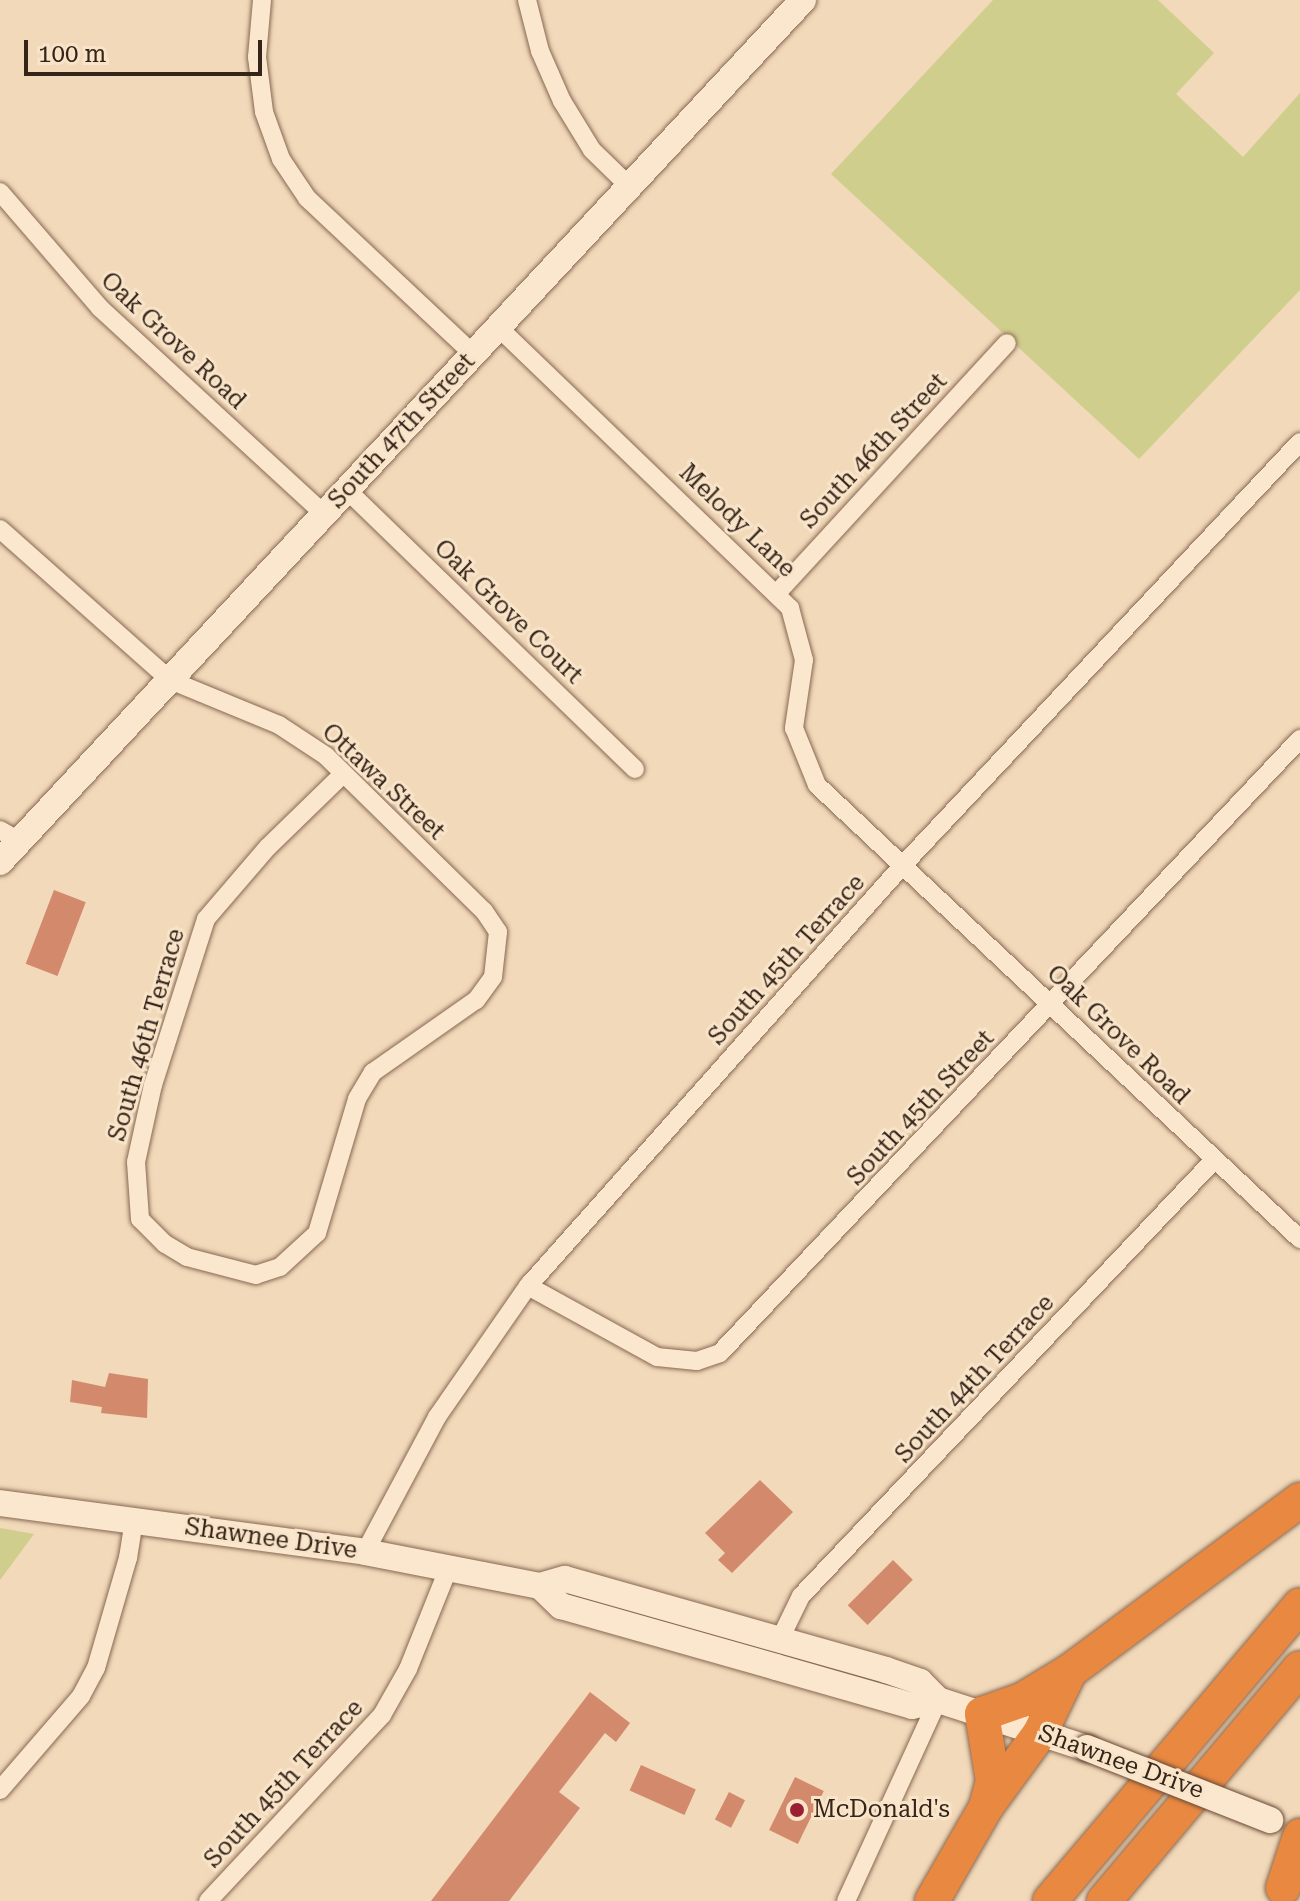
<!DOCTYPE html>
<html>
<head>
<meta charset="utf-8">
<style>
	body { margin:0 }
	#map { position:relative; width:1300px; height:1901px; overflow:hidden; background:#f1d9b9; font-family:"Roboto Serif",serif }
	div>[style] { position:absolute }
	.green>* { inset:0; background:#cfce8d }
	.building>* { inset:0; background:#d2896c; transform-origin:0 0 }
	.roads { filter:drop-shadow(0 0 2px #886853) drop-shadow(0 0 2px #886853) }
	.street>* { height:18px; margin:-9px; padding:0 9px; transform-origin:9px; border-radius:9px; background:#fbe7cd }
	.secondary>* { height:26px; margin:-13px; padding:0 13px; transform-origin:13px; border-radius:13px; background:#fbe7cd }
	.highway>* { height:34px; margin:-17px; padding:0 17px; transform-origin:17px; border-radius:17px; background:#e98941 }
	.bridges { filter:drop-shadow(0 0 2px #6a4937) drop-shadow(0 0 2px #6a4937) }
	.secondary-bridge>* { height:26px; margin:-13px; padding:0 13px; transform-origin:13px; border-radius:13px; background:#fbe7cd }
	.dots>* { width:22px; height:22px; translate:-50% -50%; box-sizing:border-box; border:4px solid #f8e4c9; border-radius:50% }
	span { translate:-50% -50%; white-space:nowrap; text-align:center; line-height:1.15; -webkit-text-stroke:6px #f8e4c9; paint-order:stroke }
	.street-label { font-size:24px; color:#362319 }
	.poi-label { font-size:24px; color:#362319 }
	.left { translate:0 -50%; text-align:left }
	.scale { position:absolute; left:24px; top:40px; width:238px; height:36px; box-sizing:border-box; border:4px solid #362319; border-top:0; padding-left:10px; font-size:24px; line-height:28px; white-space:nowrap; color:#362319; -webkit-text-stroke:6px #f8e4c9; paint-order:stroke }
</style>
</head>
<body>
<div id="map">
	<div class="green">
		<i style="clip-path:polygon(993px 0,1158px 0,1214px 53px,1176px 94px,1243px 157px,1300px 93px,1300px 290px,1139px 459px,831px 174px)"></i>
		<i style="clip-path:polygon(0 1528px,34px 1534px,0 1580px)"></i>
	</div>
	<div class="building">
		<i style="left:54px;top:890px;width:34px;height:79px;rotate:21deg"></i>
		<i style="clip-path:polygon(109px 1373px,148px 1379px,147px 1418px,101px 1413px,102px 1407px,70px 1402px,72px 1380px,105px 1387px)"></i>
		<i style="clip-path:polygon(760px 1480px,793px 1512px,732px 1573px,718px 1560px,725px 1553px,705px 1533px)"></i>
		<i style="left:893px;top:1560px;width:28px;height:64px;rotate:45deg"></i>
		<i style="clip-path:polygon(590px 1692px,630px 1723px,616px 1742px,605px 1733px,559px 1792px,580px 1808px,509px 1901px,431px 1901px)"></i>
		<i style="left:641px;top:1765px;width:60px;height:28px;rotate:24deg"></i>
		<i style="left:795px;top:1777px;width:32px;height:59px;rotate:26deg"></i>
		<i style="left:729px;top:1792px;width:18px;height:31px;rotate:27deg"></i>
	</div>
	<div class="roads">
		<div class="street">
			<i style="left:262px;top:0;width:57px;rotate:95deg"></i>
			<i style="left:257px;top:57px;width:55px;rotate:82.7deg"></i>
			<i style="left:264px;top:112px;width:50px;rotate:70.1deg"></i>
			<i style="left:281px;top:159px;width:47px;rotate:56.3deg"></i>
			<i style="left:307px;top:198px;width:229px;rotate:43.2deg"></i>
			<i style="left:527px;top:0;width:53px;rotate:75.7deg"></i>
			<i style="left:540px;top:51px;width:55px;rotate:66.3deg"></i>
			<i style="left:562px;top:101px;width:57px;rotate:58.5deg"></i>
			<i style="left:592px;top:150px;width:53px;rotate:44.2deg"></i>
			<i style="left:0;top:192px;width:153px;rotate:49.2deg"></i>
			<i style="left:100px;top:308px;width:304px;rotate:42.6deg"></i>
			<i style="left:499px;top:328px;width:404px;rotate:43.9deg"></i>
			<i style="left:790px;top:608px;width:54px;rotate:74.9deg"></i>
			<i style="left:804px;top:660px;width:69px;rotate:98.4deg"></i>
			<i style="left:794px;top:728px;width:61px;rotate:68deg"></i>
			<i style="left:817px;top:785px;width:663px;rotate:43.23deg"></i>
			<i style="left:347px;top:490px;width:401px;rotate:44.1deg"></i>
			<i style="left:0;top:529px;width:227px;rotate:41.6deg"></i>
			<i style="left:170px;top:680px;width:118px;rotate:22.4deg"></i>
			<i style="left:279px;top:725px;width:56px;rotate:33.4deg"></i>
			<i style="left:326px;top:756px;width:221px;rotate:44.5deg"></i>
			<i style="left:484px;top:911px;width:25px;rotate:56deg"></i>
			<i style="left:498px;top:932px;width:45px;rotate:96.3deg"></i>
			<i style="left:493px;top:977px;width:29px;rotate:126deg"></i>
			<i style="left:476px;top:1000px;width:126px;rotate:145deg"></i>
			<i style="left:373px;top:1072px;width:31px;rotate:121deg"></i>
			<i style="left:357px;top:1099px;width:140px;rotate:106.6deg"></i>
			<i style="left:317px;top:1233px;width:50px;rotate:137.4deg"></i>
			<i style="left:280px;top:1267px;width:25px;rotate:162deg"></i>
			<i style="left:256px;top:1275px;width:71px;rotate:-165.4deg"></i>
			<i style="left:187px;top:1257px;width:26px;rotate:-149deg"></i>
			<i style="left:165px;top:1244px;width:35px;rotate:-135deg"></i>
			<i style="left:140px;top:1219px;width:57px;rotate:-94deg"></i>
			<i style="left:136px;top:1162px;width:79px;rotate:-77.6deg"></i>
			<i style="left:153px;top:1085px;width:174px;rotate:-72.3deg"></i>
			<i style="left:206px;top:919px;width:95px;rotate:-49.3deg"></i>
			<i style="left:268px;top:847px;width:105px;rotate:-44.2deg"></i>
			<i style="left:778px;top:592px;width:338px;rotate:-47.4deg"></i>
			<i style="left:0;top:830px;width:22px;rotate:30deg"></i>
			<i style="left:528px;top:1286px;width:147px;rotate:28.8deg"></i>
			<i style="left:657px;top:1357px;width:40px;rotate:5.7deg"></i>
			<i style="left:697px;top:1361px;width:24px;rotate:-19deg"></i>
			<i style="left:720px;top:1353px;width:845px;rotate:-46.63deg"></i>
			<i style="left:365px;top:1552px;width:153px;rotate:-61.9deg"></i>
			<i style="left:437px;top:1417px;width:160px;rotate:-55.2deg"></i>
			<i style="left:528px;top:1286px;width:564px;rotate:-48.31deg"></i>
			<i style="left:903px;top:865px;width:580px;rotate:-46.82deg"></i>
			<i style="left:781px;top:1637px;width:46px;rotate:-64deg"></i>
			<i style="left:801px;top:1596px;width:601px;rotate:-46.55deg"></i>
			<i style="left:0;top:1790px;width:124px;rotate:-49.2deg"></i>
			<i style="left:81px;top:1696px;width:32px;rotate:-62deg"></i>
			<i style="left:96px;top:1668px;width:115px;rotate:-73.8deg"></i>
			<i style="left:128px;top:1558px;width:38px;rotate:-81deg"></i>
			<i style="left:208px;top:1901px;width:255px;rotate:-46.9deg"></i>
			<i style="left:382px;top:1715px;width:53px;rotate:-60.5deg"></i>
			<i style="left:408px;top:1669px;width:110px;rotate:-68.1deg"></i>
			<i style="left:846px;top:1901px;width:221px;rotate:-65.4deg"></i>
		</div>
		<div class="secondary">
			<i style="left:0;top:862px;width:1178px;rotate:-47.03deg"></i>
			<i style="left:0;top:1503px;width:368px;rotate:7.6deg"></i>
			<i style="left:365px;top:1552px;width:178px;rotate:11deg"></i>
			<i style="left:540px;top:1586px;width:26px;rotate:-16deg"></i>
			<i style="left:565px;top:1579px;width:334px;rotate:15.8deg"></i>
			<i style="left:886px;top:1670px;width:36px;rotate:19deg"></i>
			<i style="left:920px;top:1682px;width:25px;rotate:45deg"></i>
			<i style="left:938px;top:1700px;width:157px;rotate:17.9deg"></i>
			<i style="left:540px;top:1586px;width:29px;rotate:44deg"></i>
			<i style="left:561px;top:1606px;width:223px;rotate:15.8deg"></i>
			<i style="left:776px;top:1667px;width:141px;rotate:16deg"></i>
			<i style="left:912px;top:1706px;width:27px;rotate:-13deg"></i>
		</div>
		<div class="highway">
			<i style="left:986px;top:1807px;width:27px;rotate:-75deg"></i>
			<i style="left:993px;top:1781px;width:68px;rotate:-99.3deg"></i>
			<i style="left:982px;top:1714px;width:42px;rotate:-19.3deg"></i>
			<i style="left:1022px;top:1700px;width:56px;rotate:-31.1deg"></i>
			<i style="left:1070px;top:1671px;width:287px;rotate:-36.6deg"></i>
			<i style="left:1283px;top:1888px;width:55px;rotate:-71.9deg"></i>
			<i style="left:932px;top:1901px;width:108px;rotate:-60.1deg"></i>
			<i style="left:986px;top:1807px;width:92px;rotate:-53.9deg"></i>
			<i style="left:1040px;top:1733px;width:69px;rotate:-64.2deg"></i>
			<i style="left:1050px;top:1901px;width:387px;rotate:-49.8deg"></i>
			<i style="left:1104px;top:1901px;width:304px;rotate:-49.9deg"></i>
		</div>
	</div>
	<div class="bridges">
		<div class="secondary-bridge">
			<i style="left:1087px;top:1748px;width:197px;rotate:21.5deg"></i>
		</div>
	</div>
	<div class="dots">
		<i style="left:797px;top:1810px;background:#9b1f30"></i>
	</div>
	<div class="street-label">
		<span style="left:173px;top:341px;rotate:43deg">Oak Grove Road</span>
		<span style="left:402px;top:431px;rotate:-47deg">South 47th Street</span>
		<span style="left:874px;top:451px;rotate:-47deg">South 46th Street</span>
		<span style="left:737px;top:521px;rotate:44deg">Melody Lane</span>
		<span style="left:508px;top:612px;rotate:44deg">Oak Grove Court</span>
		<span style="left:383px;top:782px;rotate:43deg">Ottawa Street</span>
		<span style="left:787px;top:960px;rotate:-48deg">South 45th Terrace</span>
		<span style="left:147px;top:1035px;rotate:-74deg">South 46th Terrace</span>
		<span style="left:1118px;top:1035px;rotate:44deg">Oak Grove Road</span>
		<span style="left:921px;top:1108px;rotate:-47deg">South 45th Street</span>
		<span style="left:975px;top:1379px;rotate:-47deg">South 44th Terrace</span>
		<span style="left:271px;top:1539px;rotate:8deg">Shawnee Drive</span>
		<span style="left:1121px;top:1762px;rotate:20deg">Shawnee Drive</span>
		<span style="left:284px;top:1784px;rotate:-47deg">South 45th Terrace</span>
	</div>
	<div class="poi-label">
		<span class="left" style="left:813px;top:1810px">McDonald's</span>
	</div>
	<div class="scale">100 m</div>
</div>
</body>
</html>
